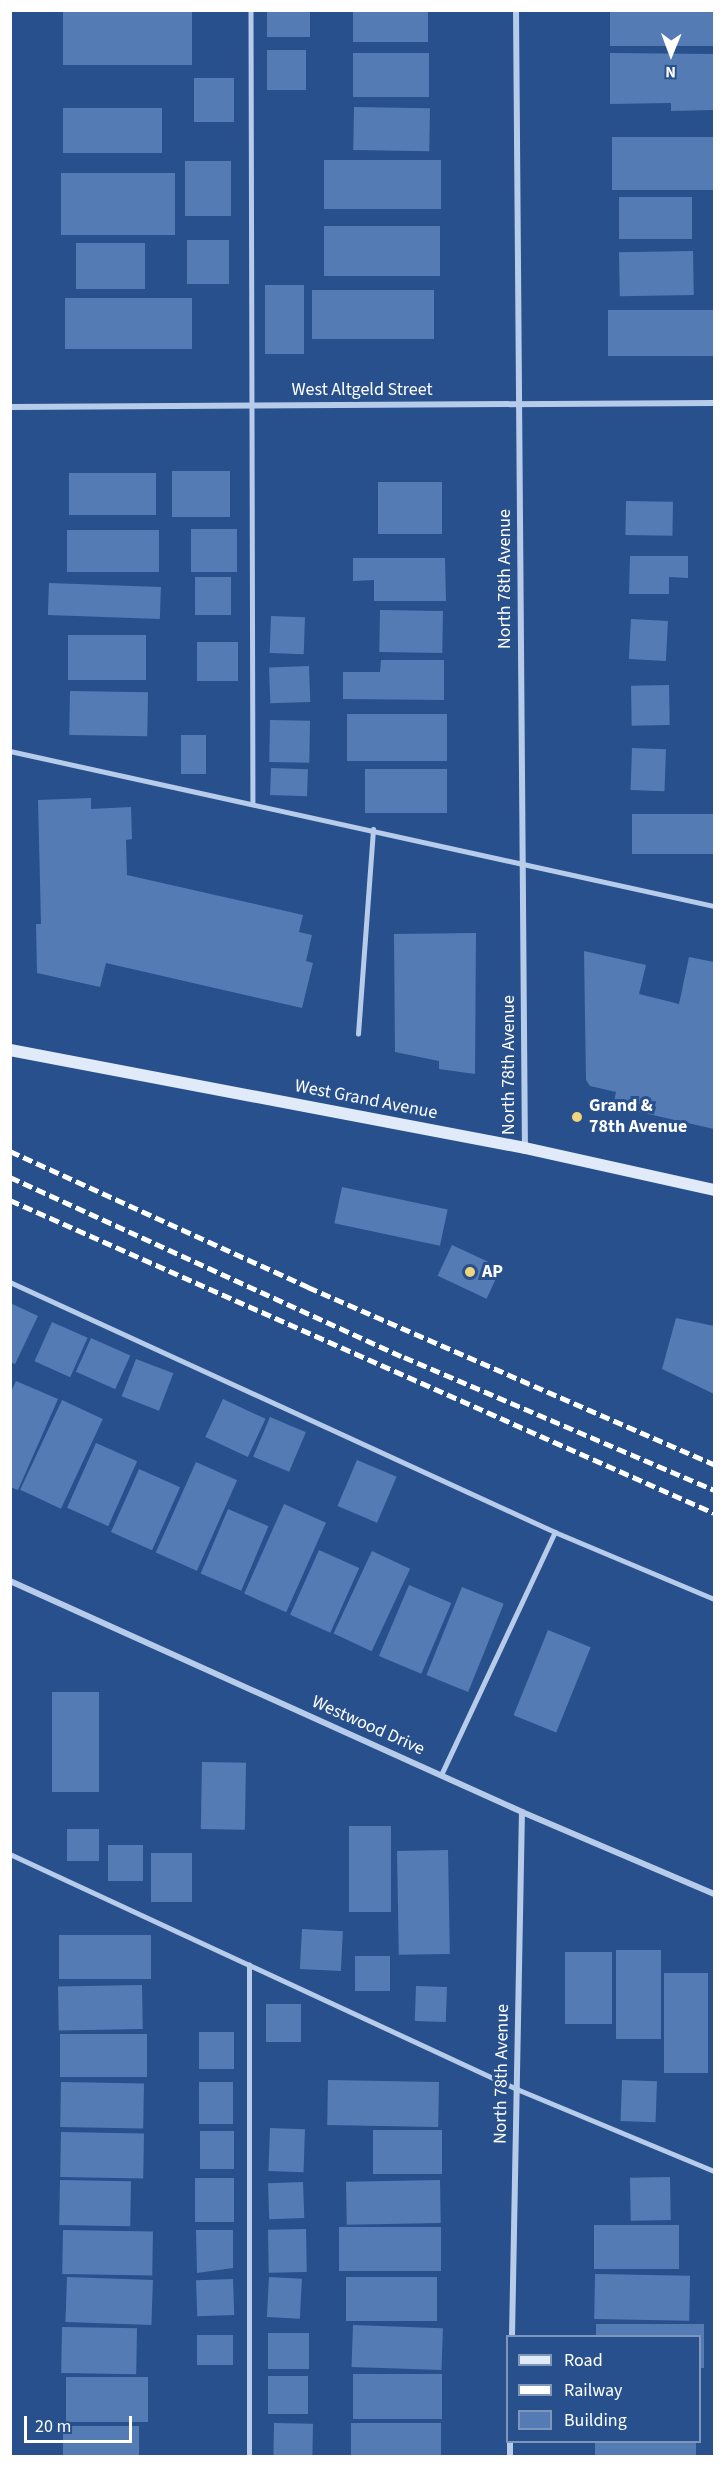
<!DOCTYPE html>
<html>
<head>
<meta charset="utf-8">
<style>
	body { margin:0 }
	#map { position:relative; width:725px; height:2467px; overflow:hidden; background:#28508c; font-family:"Source Sans 3",sans-serif }
	div>[style] { position:absolute }
	.building>* { inset:0; background:#547bb4; transform-origin:0 0 }
	.service>* { height:4.5px; margin:-2.25px; padding:0 2.25px; transform-origin:2.25px; border-radius:2.25px; background:#b7ccea }
	.minor>* { height:6px; margin:-3px; padding:0 3px; transform-origin:3px; border-radius:3px; background:#b7ccea }
	.secondary>* { height:12px; margin:-6px; padding:0 6px; transform-origin:6px; border-radius:6px; background:#e1eaf8 }
	.rail>* { height:4.5px; margin-top:-2.25px; transform-origin:0; background:repeating-linear-gradient(90deg,#fff 0 10px,transparent 0 14.5px) }
	.dots>* { width:16px; height:16px; translate:-50% -50%; box-sizing:border-box; border:3px solid #28508c; border-radius:50% }
	span { translate:-50% -50%; white-space:nowrap; text-align:center; line-height:1.15; -webkit-text-stroke:6px #28508c; paint-order:stroke }
	.street-label { font-size:18px; color:#fff }
	.poi-label { font-size:18px; color:#fff; font-weight:700 }
	.left { translate:0 -50%; text-align:left }
	.frame { position:absolute; inset:0; border:12px solid #fff; pointer-events:none }
	.legend { position:absolute; left:506px; top:2335px; width:195px; height:108px; box-sizing:border-box; background:#28508c; border:2px solid #7e96ba; margin:0; padding:8px 10px; list-style:none; font-size:18px; color:#fff }
	.legend li { display:flex; align-items:center; gap:12px; height:30px }
	.legend b { width:30px; border:2px solid #7e96ba }
	.north { position:absolute; left:641px; top:24px; width:60px; height:60px; -webkit-text-stroke:4px #28508c; paint-order:stroke; rotate:181deg; font-size:16px; font-weight:700; line-height:24px; text-align:center; color:#fff }
	.north::after { content:''; display:block; margin:auto; width:21px; height:27px; background:#fff; clip-path:polygon(50% 0,100% 100%,50% 72%,0 100%) }
	.scale { position:absolute; left:24px; top:2416px; width:108px; height:27px; box-sizing:border-box; border:3px solid #fff; border-top:0; padding-left:8px; font-size:18px; line-height:21px; white-space:nowrap; color:#fff; -webkit-text-stroke:4px #28508c; paint-order:stroke }
</style>
</head>
<body>
<div id="map">
	<div class="building">
		<i style="left:63px;top:10px;width:129px;height:55px"></i>
		<i style="left:267px;top:10px;width:43px;height:27px"></i>
		<i style="left:353px;top:10px;width:75px;height:32px"></i>
		<i style="left:610px;top:10px;width:104px;height:36px"></i>
		<i style="left:267px;top:50px;width:39px;height:40px"></i>
		<i style="left:353px;top:53px;width:76px;height:44px"></i>
		<i style="clip-path:polygon(610px 53px,714px 54px,714px 110px,671px 111px,671px 103px,610px 104px)"></i>
		<i style="left:234px;top:78px;width:44px;height:40px;rotate:90deg"></i>
		<i style="left:354px;top:107px;width:76px;height:43px;rotate:1deg"></i>
		<i style="left:63px;top:108px;width:99px;height:45px"></i>
		<i style="left:714px;top:137px;width:53px;height:102px;rotate:90deg"></i>
		<i style="left:324px;top:160px;width:117px;height:49px"></i>
		<i style="left:185px;top:161px;width:46px;height:55px"></i>
		<i style="left:61px;top:173px;width:114px;height:62px"></i>
		<i style="left:692px;top:197px;width:42px;height:73px;rotate:90deg"></i>
		<i style="left:440px;top:226px;width:50px;height:116px;rotate:90deg"></i>
		<i style="left:187px;top:240px;width:42px;height:44px"></i>
		<i style="left:76px;top:243px;width:69px;height:46px"></i>
		<i style="left:693px;top:251px;width:44px;height:74px;rotate:89deg"></i>
		<i style="left:265px;top:285px;width:39px;height:69px"></i>
		<i style="left:312px;top:290px;width:122px;height:49px"></i>
		<i style="left:65px;top:298px;width:127px;height:51px"></i>
		<i style="left:714px;top:310px;width:46px;height:106px;rotate:90deg"></i>
		<i style="left:172px;top:471px;width:58px;height:46px"></i>
		<i style="left:69px;top:473px;width:87px;height:42px"></i>
		<i style="left:378px;top:482px;width:64px;height:52px"></i>
		<i style="left:626px;top:501px;width:47px;height:34px;rotate:1deg"></i>
		<i style="left:191px;top:529px;width:46px;height:43px"></i>
		<i style="left:67px;top:530px;width:92px;height:42px"></i>
		<i style="clip-path:polygon(630px 556px,688px 556px,688px 578px,669px 577px,669px 594px,629px 594px)"></i>
		<i style="clip-path:polygon(353px 558px,445px 558px,446px 601px,374px 601px,374px 580px,353px 581px)"></i>
		<i style="left:195px;top:577px;width:36px;height:38px"></i>
		<i style="left:49px;top:583px;width:112px;height:32px;rotate:2deg"></i>
		<i style="left:380px;top:610px;width:63px;height:42px;rotate:1deg"></i>
		<i style="left:271px;top:616px;width:34px;height:37px;rotate:2deg"></i>
		<i style="left:631px;top:619px;width:37px;height:40px;rotate:3deg"></i>
		<i style="left:146px;top:635px;width:45px;height:78px;rotate:90deg"></i>
		<i style="left:197px;top:642px;width:41px;height:39px"></i>
		<i style="clip-path:polygon(381px 660px,444px 660px,444px 700px,343px 699px,343px 672px,380px 672px)"></i>
		<i style="left:309px;top:666px;width:36px;height:40px;rotate:88deg"></i>
		<i style="left:669px;top:685px;width:40px;height:38px;rotate:89deg"></i>
		<i style="left:70px;top:691px;width:78px;height:44px;rotate:1deg"></i>
		<i style="left:347px;top:714px;width:100px;height:47px"></i>
		<i style="left:270px;top:720px;width:40px;height:42px;rotate:1deg"></i>
		<i style="left:181px;top:735px;width:25px;height:39px"></i>
		<i style="left:632px;top:748px;width:34px;height:42px;rotate:2deg"></i>
		<i style="left:271px;top:768px;width:37px;height:27px;rotate:2deg"></i>
		<i style="left:365px;top:769px;width:82px;height:44px"></i>
		<i style="clip-path:polygon(91px 798px,91px 809px,131px 807px,132px 839px,126px 840px,127px 875px,303px 915px,299px 932px,312px 935px,306px 961px,313px 963px,302px 1008px,106px 963px,100px 987px,37px 973px,36px 924px,41px 924px,38px 800px)"></i>
		<i style="left:632px;top:814px;width:82px;height:40px"></i>
		<i style="clip-path:polygon(476px 933px,475px 1074px,439px 1069px,439px 1061px,395px 1052px,394px 934px)"></i>
		<i style="clip-path:polygon(584px 951px,646px 965px,639px 994px,679px 1004px,689px 957px,714px 962px,714px 1129px,613px 1106px,616px 1092px,590px 1086px,586px 1080px)"></i>
		<i style="left:342px;top:1187px;width:108px;height:37px;rotate:12deg"></i>
		<i style="left:452px;top:1245px;width:54px;height:34px;rotate:25deg"></i>
		<i style="clip-path:polygon(10px 1303px,38px 1316px,15px 1364px,10px 1362px)"></i>
		<i style="clip-path:polygon(676px 1318px,714px 1326px,714px 1394px,662px 1369px)"></i>
		<i style="left:52px;top:1322px;width:39px;height:43px;rotate:24deg"></i>
		<i style="left:91px;top:1338px;width:43px;height:37px;rotate:24deg"></i>
		<i style="left:136px;top:1359px;width:40px;height:40px;rotate:21deg"></i>
		<i style="clip-path:polygon(16px 1381px,58px 1399px,18px 1490px,10px 1487px,10px 1394px)"></i>
		<i style="left:223px;top:1399px;width:47px;height:42px;rotate:25deg"></i>
		<i style="left:62px;top:1400px;width:45px;height:99px;rotate:25deg"></i>
		<i style="left:270px;top:1417px;width:39px;height:43px;rotate:23deg"></i>
		<i style="left:96px;top:1443px;width:45px;height:71px;rotate:24deg"></i>
		<i style="left:357px;top:1460px;width:43px;height:50px;rotate:23deg"></i>
		<i style="left:196px;top:1462px;width:45px;height:99px;rotate:24deg"></i>
		<i style="left:139px;top:1469px;width:45px;height:69px;rotate:24deg"></i>
		<i style="left:284px;top:1504px;width:46px;height:98px;rotate:24deg"></i>
		<i style="left:228px;top:1509px;width:44px;height:70px;rotate:23deg"></i>
		<i style="left:319px;top:1550px;width:44px;height:71px;rotate:24deg"></i>
		<i style="left:372px;top:1551px;width:42px;height:91px;rotate:25deg"></i>
		<i style="left:409px;top:1585px;width:46px;height:77px;rotate:23deg"></i>
		<i style="left:462px;top:1587px;width:45px;height:95px;rotate:22deg"></i>
		<i style="left:548px;top:1630px;width:46px;height:92px;rotate:22deg"></i>
		<i style="left:52px;top:1692px;width:47px;height:100px"></i>
		<i style="left:202px;top:1762px;width:44px;height:67px;rotate:1deg"></i>
		<i style="left:349px;top:1826px;width:42px;height:86px"></i>
		<i style="left:67px;top:1829px;width:32px;height:32px"></i>
		<i style="left:108px;top:1845px;width:35px;height:36px"></i>
		<i style="left:448px;top:1850px;width:104px;height:51px;rotate:89deg"></i>
		<i style="left:151px;top:1853px;width:41px;height:49px"></i>
		<i style="left:302px;top:1929px;width:41px;height:40px;rotate:3deg"></i>
		<i style="left:59px;top:1935px;width:92px;height:44px"></i>
		<i style="left:616px;top:1950px;width:45px;height:89px"></i>
		<i style="left:565px;top:1952px;width:47px;height:72px"></i>
		<i style="left:355px;top:1956px;width:35px;height:35px"></i>
		<i style="left:664px;top:1973px;width:44px;height:100px"></i>
		<i style="left:142px;top:1985px;width:44px;height:84px;rotate:89deg"></i>
		<i style="left:416px;top:1986px;width:31px;height:35px;rotate:2deg"></i>
		<i style="left:266px;top:2004px;width:35px;height:38px"></i>
		<i style="left:234px;top:2032px;width:37px;height:35px;rotate:90deg"></i>
		<i style="left:60px;top:2034px;width:87px;height:43px"></i>
		<i style="left:328px;top:2080px;width:111px;height:45px;rotate:1deg"></i>
		<i style="left:622px;top:2080px;width:35px;height:41px;rotate:2deg"></i>
		<i style="left:61px;top:2082px;width:83px;height:45px;rotate:1deg"></i>
		<i style="left:199px;top:2082px;width:34px;height:42px"></i>
		<i style="left:270px;top:2128px;width:35px;height:43px;rotate:2deg"></i>
		<i style="left:373px;top:2130px;width:69px;height:44px"></i>
		<i style="left:200px;top:2131px;width:34px;height:38px"></i>
		<i style="left:61px;top:2132px;width:83px;height:45px;rotate:1deg"></i>
		<i style="left:670px;top:2177px;width:43px;height:40px;rotate:89deg"></i>
		<i style="left:195px;top:2178px;width:39px;height:44px"></i>
		<i style="left:60px;top:2180px;width:71px;height:45px;rotate:1deg"></i>
		<i style="left:440px;top:2180px;width:43px;height:94px;rotate:89deg"></i>
		<i style="left:303px;top:2182px;width:36px;height:35px;rotate:88deg"></i>
		<i style="left:679px;top:2225px;width:44px;height:85px;rotate:90deg"></i>
		<i style="left:441px;top:2227px;width:44px;height:102px;rotate:90deg"></i>
		<i style="left:306px;top:2229px;width:43px;height:38px;rotate:89deg"></i>
		<i style="left:63px;top:2230px;width:90px;height:44px;rotate:1deg"></i>
		<i style="clip-path:polygon(196px 2230px,233px 2230px,233px 2268px,197px 2273px)"></i>
		<i style="left:595px;top:2274px;width:95px;height:45px;rotate:1deg"></i>
		<i style="left:67px;top:2277px;width:86px;height:45px;rotate:2deg"></i>
		<i style="left:269px;top:2277px;width:33px;height:40px;rotate:3deg"></i>
		<i style="left:437px;top:2277px;width:44px;height:91px;rotate:90deg"></i>
		<i style="left:233px;top:2279px;width:36px;height:37px;rotate:88deg"></i>
		<i style="clip-path:polygon(596px 2324px,704px 2324px,704px 2368px,700px 2368px,700px 2336px,596px 2336px)"></i>
		<i style="left:353px;top:2325px;width:90px;height:42px;rotate:2deg"></i>
		<i style="left:62px;top:2327px;width:75px;height:46px;rotate:1deg"></i>
		<i style="left:268px;top:2333px;width:41px;height:36px"></i>
		<i style="left:233px;top:2335px;width:30px;height:36px;rotate:90deg"></i>
		<i style="left:353px;top:2374px;width:89px;height:45px"></i>
		<i style="left:268px;top:2376px;width:40px;height:38px"></i>
		<i style="left:148px;top:2377px;width:45px;height:82px;rotate:90deg"></i>
		<i style="left:274px;top:2423px;width:39px;height:33px;rotate:1deg"></i>
		<i style="left:351px;top:2423px;width:90px;height:33px"></i>
		<i style="left:63px;top:2426px;width:76px;height:30px"></i>
		<i style="left:595px;top:2442px;width:101px;height:14px"></i>
	</div>
	<div class="service">
		<i style="left:251px;top:10px;width:794px;rotate:89.86deg"></i>
		<i style="left:10px;top:751px;width:721px;rotate:12.42deg"></i>
		<i style="left:358px;top:1034px;width:205px;rotate:-85.8deg"></i>
		<i style="left:10px;top:1282px;width:600px;rotate:24.64deg"></i>
		<i style="left:555px;top:1532px;width:173px;rotate:22.8deg"></i>
		<i style="left:441px;top:1775px;width:268px;rotate:-64.9deg"></i>
		<i style="left:10px;top:1854px;width:559px;rotate:24.87deg"></i>
		<i style="left:517px;top:2089px;width:213px;rotate:22.6deg"></i>
		<i style="left:249px;top:2456px;width:491px;rotate:-90deg"></i>
	</div>
	<div class="minor">
		<i style="left:516px;top:10px;width:1138px;rotate:89.55deg"></i>
		<i style="left:10px;top:407px;width:704px;rotate:-0.33deg"></i>
		<i style="left:10px;top:1581px;width:562px;rotate:24.28deg"></i>
		<i style="left:522px;top:1812px;width:209px;rotate:23.1deg"></i>
		<i style="left:512px;top:2336px;width:524px;rotate:-88.91deg"></i>
		<i style="left:510px;top:2456px;width:14px;rotate:-90deg"></i>
	</div>
	<div class="secondary">
		<i style="left:10px;top:1050px;width:524px;rotate:10.77deg"></i>
		<i style="left:525px;top:1148px;width:194px;rotate:12.5deg"></i>
	</div>
	<div class="rail">
		<i style="left:10px;top:1151px;width:328px;rotate:24.5deg"></i>
		<i style="left:308px;top:1287px;width:443px;rotate:23.6deg"></i>
		<i style="left:10px;top:1177px;width:433px;rotate:24.6deg"></i>
		<i style="left:404px;top:1357px;width:337px;rotate:23.2deg"></i>
		<i style="left:10px;top:1200px;width:770px;rotate:23.97deg"></i>
	</div>
	<div class="dots">
		<i style="left:577px;top:1117px;background:#f2d47d"></i>
		<i style="left:470px;top:1272px;background:#f2d47d"></i>
	</div>
	<div class="street-label">
		<span style="left:362px;top:390px">West Altgeld Street</span>
		<span style="left:505px;top:579px;rotate:-90deg">North 78th Avenue</span>
		<span style="left:509px;top:1065px;rotate:-90deg">North 78th Avenue</span>
		<span style="left:366px;top:1100px;rotate:11deg">West Grand Avenue</span>
		<span style="left:368px;top:1726px;rotate:24deg">Westwood Drive</span>
		<span style="left:502px;top:2074px;rotate:-89deg">North 78th Avenue</span>
	</div>
	<div class="poi-label">
		<span class="left" style="left:589px;top:1117px">Grand &amp;<br>78th Avenue</span>
		<span class="left" style="left:482px;top:1272px">AP</span>
	</div>
	<div class="frame"></div>
	<ul class="legend">
	<li><b style="height:8px;background:#e1eaf8"></b>Road</li>
	<li><b style="height:8px;background:#fff"></b>Railway</li>
	<li><b style="height:16px;background:#547bb4"></b>Building</li>
	</ul>
	<div class="north">N</div>
	<div class="scale">20 m</div>
</div>
</body>
</html>
